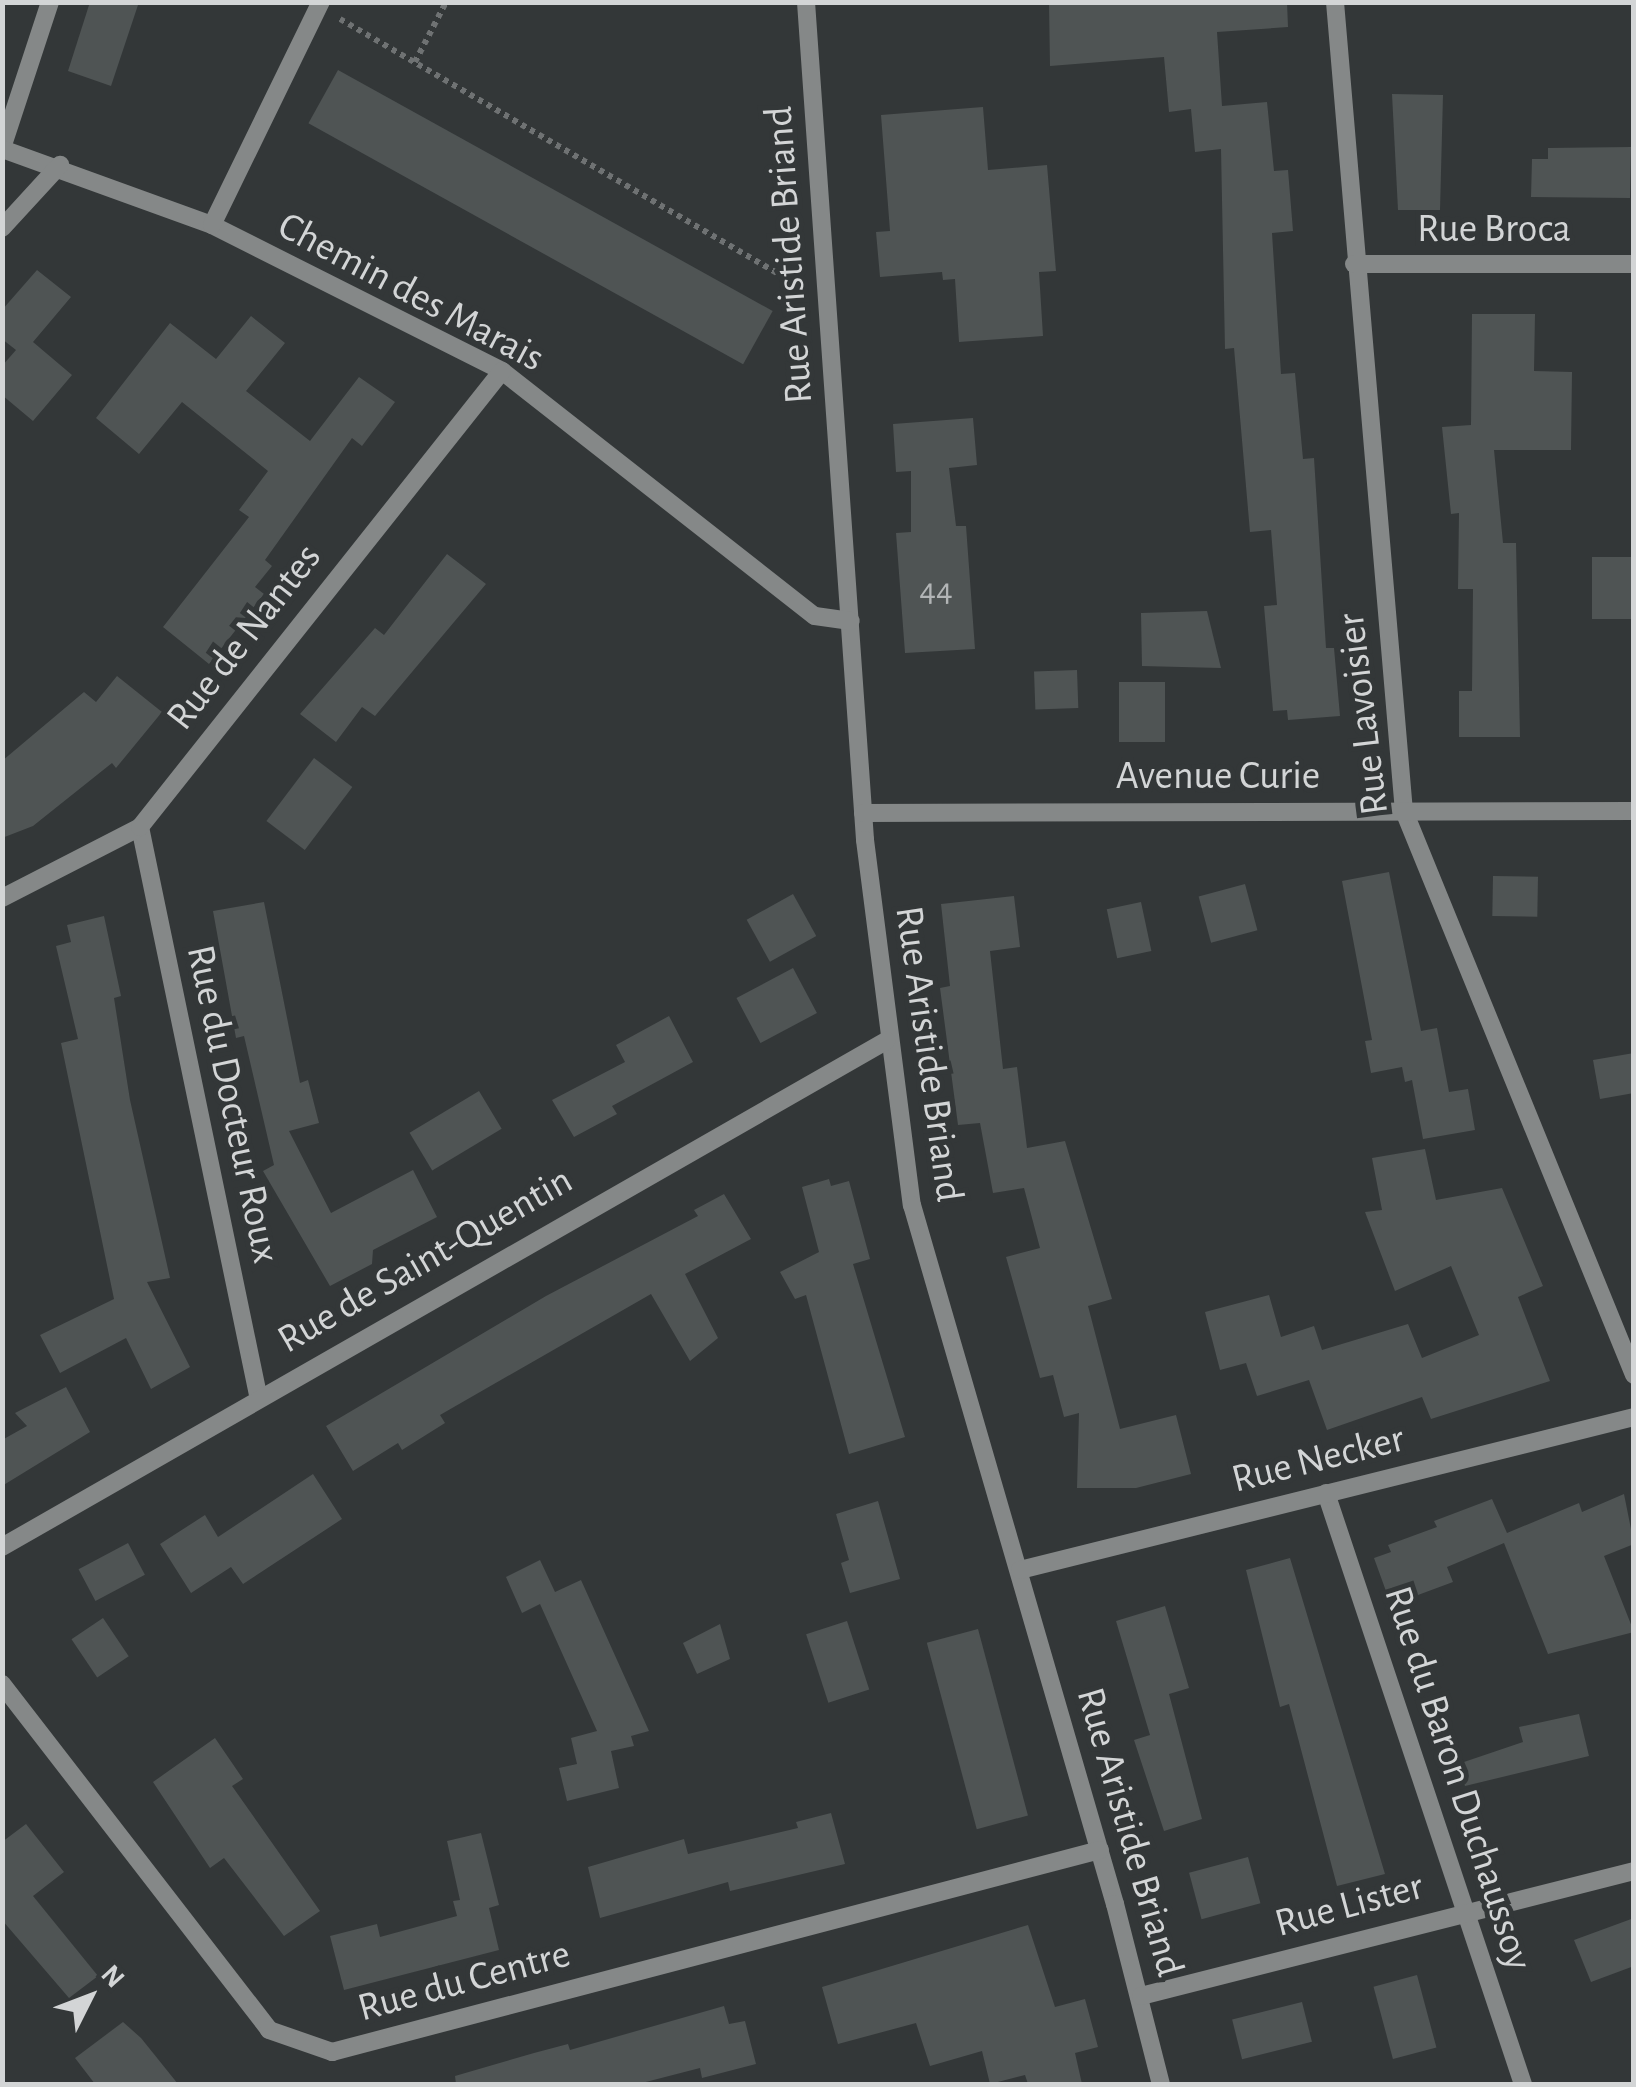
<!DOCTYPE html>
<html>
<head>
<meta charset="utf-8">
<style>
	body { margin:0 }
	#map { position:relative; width:1636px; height:2087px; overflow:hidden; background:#333738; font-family:"Alegreya Sans",sans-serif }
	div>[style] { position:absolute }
	.building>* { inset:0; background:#4f5454; transform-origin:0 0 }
	.path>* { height:6px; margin-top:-3px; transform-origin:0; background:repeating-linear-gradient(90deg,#6f7273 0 5px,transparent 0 10px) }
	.minor>* { height:18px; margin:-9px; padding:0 9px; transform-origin:9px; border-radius:9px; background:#858888 }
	span { translate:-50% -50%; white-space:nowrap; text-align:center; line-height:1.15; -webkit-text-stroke:10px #333738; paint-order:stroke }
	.number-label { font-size:35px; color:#b2b5b6 }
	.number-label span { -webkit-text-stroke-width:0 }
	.street-label { font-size:40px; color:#d3d5d6 }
	.frame { position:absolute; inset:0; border:5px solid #d3d5d6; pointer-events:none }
	.north { position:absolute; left:40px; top:1947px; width:100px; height:100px; -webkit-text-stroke:8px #333738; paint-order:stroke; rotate:48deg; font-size:28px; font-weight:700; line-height:40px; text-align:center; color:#d3d5d6 }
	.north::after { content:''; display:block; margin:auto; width:35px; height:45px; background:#d3d5d6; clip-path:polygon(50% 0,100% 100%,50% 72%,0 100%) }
</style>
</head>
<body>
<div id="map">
	<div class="building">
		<i style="clip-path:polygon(90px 2px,139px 2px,111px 86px,68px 71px)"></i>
		<i style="clip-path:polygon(1049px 2px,1287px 2px,1288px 27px,1217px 32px,1222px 106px,1267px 102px,1274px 171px,1288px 170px,1293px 231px,1272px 233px,1281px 374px,1295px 373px,1303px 459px,1314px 458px,1326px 648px,1334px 648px,1340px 716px,1288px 720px,1287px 710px,1273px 711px,1264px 606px,1277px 605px,1271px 530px,1250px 532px,1234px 348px,1225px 349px,1221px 149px,1195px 152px,1191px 109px,1169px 112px,1164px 57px,1050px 66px)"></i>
		<i style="left:338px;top:70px;width:497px;height:61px;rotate:29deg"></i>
		<i style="clip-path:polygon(1392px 94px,1443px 95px,1440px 210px,1398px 210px)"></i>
		<i style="clip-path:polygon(983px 107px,988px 170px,1047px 165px,1056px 271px,1039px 272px,1043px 336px,959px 342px,955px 279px,943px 280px,942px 272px,880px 277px,876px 232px,890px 231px,881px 115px)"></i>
		<i style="clip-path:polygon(1631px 147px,1630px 198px,1531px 197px,1532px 159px,1548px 159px,1548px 148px)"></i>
		<i style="clip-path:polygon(37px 270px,71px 297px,33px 342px,72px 375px,33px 421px,2px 395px,2px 366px,16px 350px,2px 339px,2px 310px)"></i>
		<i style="clip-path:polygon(1472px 314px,1535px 314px,1534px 371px,1572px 372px,1571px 450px,1494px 450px,1503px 543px,1516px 543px,1520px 737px,1459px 737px,1459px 691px,1472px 691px,1473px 589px,1458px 589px,1459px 513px,1451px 514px,1442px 427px,1471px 425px)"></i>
		<i style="clip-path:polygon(251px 316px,285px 343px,246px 391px,310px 441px,359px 377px,395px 402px,362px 446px,352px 438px,265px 560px,272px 566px,255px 587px,264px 594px,209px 664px,163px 627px,249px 517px,239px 510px,268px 471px,182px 402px,139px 454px,96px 418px,170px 323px,216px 359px)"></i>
		<i style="clip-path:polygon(973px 418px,977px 465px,949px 468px,956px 526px,966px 526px,975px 649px,905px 653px,896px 533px,911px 532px,911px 471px,896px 472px,893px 424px)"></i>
		<i style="clip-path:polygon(447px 554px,486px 584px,375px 716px,362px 707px,336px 742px,300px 714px,375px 628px,384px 635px)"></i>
		<i style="left:1592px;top:557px;width:42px;height:62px"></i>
		<i style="clip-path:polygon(1207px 611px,1221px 668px,1142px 666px,1141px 613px)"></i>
		<i style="left:1077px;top:670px;width:38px;height:43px;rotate:88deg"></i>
		<i style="clip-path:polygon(117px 676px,162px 712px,116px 768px,112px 763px,33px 826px,2px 838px,2px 761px,84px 692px,96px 702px)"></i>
		<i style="left:1119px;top:682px;width:46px;height:60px"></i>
		<i style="left:314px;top:758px;width:48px;height:79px;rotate:37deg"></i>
		<i style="clip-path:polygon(1389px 872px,1421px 1031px,1437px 1028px,1449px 1092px,1468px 1089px,1475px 1130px,1423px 1139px,1412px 1080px,1405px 1082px,1402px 1067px,1371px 1073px,1365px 1041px,1372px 1040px,1342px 881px)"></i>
		<i style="left:1493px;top:876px;width:45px;height:40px;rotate:1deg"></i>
		<i style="left:1245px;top:884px;width:48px;height:48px;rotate:75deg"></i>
		<i style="left:793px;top:894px;width:48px;height:53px;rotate:61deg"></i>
		<i style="clip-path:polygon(1014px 896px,1020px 947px,990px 951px,1003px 1069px,1017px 1067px,1027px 1148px,1065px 1141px,1112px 1299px,1088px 1306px,1120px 1429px,1176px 1415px,1191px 1474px,1136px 1488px,1077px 1488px,1079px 1413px,1064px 1417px,1053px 1375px,1040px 1378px,1006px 1257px,1040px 1248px,1024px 1188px,993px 1193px,980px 1123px,958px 1125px,940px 988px,950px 986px,941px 904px)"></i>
		<i style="clip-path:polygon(264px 902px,300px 1083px,308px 1080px,319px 1123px,289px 1131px,331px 1213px,413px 1170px,437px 1217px,373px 1250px,372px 1264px,330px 1286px,263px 1171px,274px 1165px,244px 1036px,236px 1038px,213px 911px)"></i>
		<i style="left:1141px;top:902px;width:50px;height:35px;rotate:78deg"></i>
		<i style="clip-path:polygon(104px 916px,121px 996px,114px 998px,130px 1100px,170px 1278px,147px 1282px,190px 1367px,151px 1389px,126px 1338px,60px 1373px,40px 1335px,114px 1299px,61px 1043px,78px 1039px,56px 946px,71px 942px,67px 925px)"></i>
		<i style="left:793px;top:968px;width:51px;height:64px;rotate:62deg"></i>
		<i style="clip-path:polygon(669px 1016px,693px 1062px,612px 1106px,617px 1114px,574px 1137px,552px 1100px,625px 1062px,616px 1045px)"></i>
		<i style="clip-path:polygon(1634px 1053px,1634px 1093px,1600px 1099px,1593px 1060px)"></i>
		<i style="left:479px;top:1091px;width:44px;height:81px;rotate:59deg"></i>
		<i style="clip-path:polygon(1425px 1149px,1436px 1200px,1502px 1188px,1543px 1286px,1518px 1297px,1550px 1381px,1431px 1419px,1422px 1397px,1327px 1430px,1309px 1380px,1257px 1396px,1246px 1363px,1220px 1370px,1205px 1312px,1269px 1295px,1281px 1337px,1314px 1326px,1322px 1350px,1408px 1324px,1422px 1358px,1479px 1335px,1451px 1266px,1395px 1291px,1365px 1212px,1382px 1210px,1372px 1158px)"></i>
		<i style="clip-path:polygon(829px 1179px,831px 1186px,849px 1181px,870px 1259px,853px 1264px,905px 1437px,849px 1454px,806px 1295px,795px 1299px,780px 1272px,819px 1252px,802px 1187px)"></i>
		<i style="clip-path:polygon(724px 1194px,751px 1239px,685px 1274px,718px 1338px,690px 1361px,651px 1294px,440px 1415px,445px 1423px,402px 1450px,398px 1443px,353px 1471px,326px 1426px,546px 1296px,698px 1216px,694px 1210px)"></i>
		<i style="clip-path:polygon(66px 1387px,90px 1432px,2px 1486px,2px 1440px,27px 1426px,15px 1413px)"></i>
		<i style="clip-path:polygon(313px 1474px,342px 1519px,243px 1584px,231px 1567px,191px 1593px,160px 1544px,205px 1515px,218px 1537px)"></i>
		<i style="clip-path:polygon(1624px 1494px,1634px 1544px,1604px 1556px,1634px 1632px,1548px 1654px,1504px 1543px,1447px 1567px,1453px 1582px,1391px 1605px,1374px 1558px,1391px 1552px,1388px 1545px,1437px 1527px,1434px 1521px,1492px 1499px,1507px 1533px,1579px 1503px,1582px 1512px)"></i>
		<i style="clip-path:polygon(878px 1501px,900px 1579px,850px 1593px,841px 1563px,849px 1560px,836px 1514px)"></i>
		<i style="left:128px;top:1543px;width:36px;height:56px;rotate:62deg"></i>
		<i style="clip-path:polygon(1290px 1558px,1385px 1874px,1337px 1886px,1289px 1704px,1280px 1707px,1246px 1570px)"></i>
		<i style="clip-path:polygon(540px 1560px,555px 1592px,581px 1580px,649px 1731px,631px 1736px,634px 1746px,611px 1751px,619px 1788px,567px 1801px,559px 1768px,577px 1764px,571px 1738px,597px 1731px,540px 1604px,522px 1613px,506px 1577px)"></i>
		<i style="clip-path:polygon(1165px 1606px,1189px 1688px,1169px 1694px,1202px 1819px,1164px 1831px,1134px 1740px,1150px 1735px,1116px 1621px)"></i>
		<i style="left:103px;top:1618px;width:46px;height:38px;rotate:56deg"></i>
		<i style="left:847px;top:1621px;width:72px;height:43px;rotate:72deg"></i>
		<i style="clip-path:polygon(720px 1624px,730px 1659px,697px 1674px,683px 1643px)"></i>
		<i style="left:978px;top:1629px;width:193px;height:53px;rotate:75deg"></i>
		<i style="clip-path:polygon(1579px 1714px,1589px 1756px,1465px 1786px,1458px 1764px,1523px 1742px,1519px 1727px)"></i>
		<i style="clip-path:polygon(215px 1738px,243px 1779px,232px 1786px,320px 1911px,284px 1936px,224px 1858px,210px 1868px,153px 1782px)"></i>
		<i style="clip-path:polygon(831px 1813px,845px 1864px,730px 1891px,728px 1882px,600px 1918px,588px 1867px,684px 1839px,688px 1854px,798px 1828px,796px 1822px)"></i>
		<i style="clip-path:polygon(26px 1824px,64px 1872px,33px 1896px,98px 1976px,69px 1998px,2px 1920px,2px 1842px)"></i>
		<i style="clip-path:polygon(481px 1833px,499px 1905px,489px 1908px,499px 1950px,344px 1990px,330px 1936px,377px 1924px,380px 1937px,457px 1916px,453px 1901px,460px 1900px,447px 1841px)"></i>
		<i style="left:1248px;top:1857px;width:48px;height:61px;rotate:75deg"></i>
		<i style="clip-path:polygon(1634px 1918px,1634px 1966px,1591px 1982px,1574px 1940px)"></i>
		<i style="clip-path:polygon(1028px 1925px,1055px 2007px,1085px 1999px,1098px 2047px,1075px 2053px,1082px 2084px,1028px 2084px,1025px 2075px,990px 2084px,982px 2051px,930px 2066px,916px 2023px,838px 2044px,822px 1987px)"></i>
		<i style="left:1417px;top:1975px;width:75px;height:45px;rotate:75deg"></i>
		<i style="left:1302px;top:2002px;width:41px;height:72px;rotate:76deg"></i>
		<i style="clip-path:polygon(724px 2006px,729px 2024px,745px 2021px,756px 2064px,702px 2078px,700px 2068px,638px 2084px,456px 2084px,455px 2076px,534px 2053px,568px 2044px,570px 2050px)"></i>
		<i style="clip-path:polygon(123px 2022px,141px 2038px,178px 2084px,95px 2084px,75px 2058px)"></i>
	</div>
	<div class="path">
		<i style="left:340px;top:19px;width:533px;rotate:30.17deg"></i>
		<i style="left:415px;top:62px;width:68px;rotate:-62.7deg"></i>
	</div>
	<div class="minor">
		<i style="left:806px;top:2px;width:840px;rotate:85.97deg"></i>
		<i style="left:865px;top:840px;width:368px;rotate:82.7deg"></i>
		<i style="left:912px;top:1205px;width:728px;rotate:73.81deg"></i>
		<i style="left:1115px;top:1904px;width:186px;rotate:75.7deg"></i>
		<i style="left:1335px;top:2px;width:812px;rotate:85.13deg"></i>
		<i style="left:1404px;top:811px;width:609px;rotate:67.81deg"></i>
		<i style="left:2px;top:148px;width:154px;rotate:-71.8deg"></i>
		<i style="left:2px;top:149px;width:223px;rotate:19.9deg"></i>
		<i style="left:212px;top:225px;width:325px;rotate:26.7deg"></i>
		<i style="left:502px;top:371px;width:397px;rotate:38.1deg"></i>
		<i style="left:815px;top:616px;width:36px;rotate:8deg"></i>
		<i style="left:212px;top:225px;width:248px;rotate:-64deg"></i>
		<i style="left:2px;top:228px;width:86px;rotate:-47.4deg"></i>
		<i style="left:1354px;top:264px;width:280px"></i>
		<i style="left:863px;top:813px;width:771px;rotate:-0.15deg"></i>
		<i style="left:140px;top:827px;width:580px;rotate:78.26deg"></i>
		<i style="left:2px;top:898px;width:155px;rotate:-27.2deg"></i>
		<i style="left:140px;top:827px;width:582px;rotate:-51.56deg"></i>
		<i style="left:1326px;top:1493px;width:623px;rotate:71.57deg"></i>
		<i style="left:2px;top:1547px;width:1019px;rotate:-29.79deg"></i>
		<i style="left:1020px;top:1570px;width:633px;rotate:-13.99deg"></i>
		<i style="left:2px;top:1684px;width:437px;rotate:52.3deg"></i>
		<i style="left:269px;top:2030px;width:67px;rotate:19.2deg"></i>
		<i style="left:332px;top:2052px;width:794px;rotate:-14.74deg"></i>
		<i style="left:1141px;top:1996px;width:509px;rotate:-14.23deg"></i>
	</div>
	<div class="number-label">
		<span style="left:936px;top:591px">44</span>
	</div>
	<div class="street-label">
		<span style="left:1494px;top:229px">Rue Broca</span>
		<span style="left:789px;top:255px;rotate:-94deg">Rue Aristide Briand</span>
		<span style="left:411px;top:292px;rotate:28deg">Chemin des Marais</span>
		<span style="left:244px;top:637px;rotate:-52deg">Rue de Nantes</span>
		<span style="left:1363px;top:714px;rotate:-97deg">Rue Lavoisier</span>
		<span style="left:1218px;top:776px">Avenue Curie</span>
		<span style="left:929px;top:1054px;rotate:82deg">Rue Aristide Briand</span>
		<span style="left:233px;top:1104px;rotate:78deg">Rue du Docteur Roux</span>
		<span style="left:425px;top:1260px;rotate:-30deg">Rue de Saint-Quentin</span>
		<span style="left:1318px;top:1459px;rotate:-14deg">Rue Necker</span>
		<span style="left:1458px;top:1778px;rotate:72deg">Rue du Baron Duchaussoy</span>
		<span style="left:1130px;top:1832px;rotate:74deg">Rue Aristide Briand</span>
		<span style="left:1349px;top:1905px;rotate:-15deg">Rue Lister</span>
		<span style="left:464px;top:1981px;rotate:-15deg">Rue du Centre</span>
	</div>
	<div class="frame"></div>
	<div class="north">N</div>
</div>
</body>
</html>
